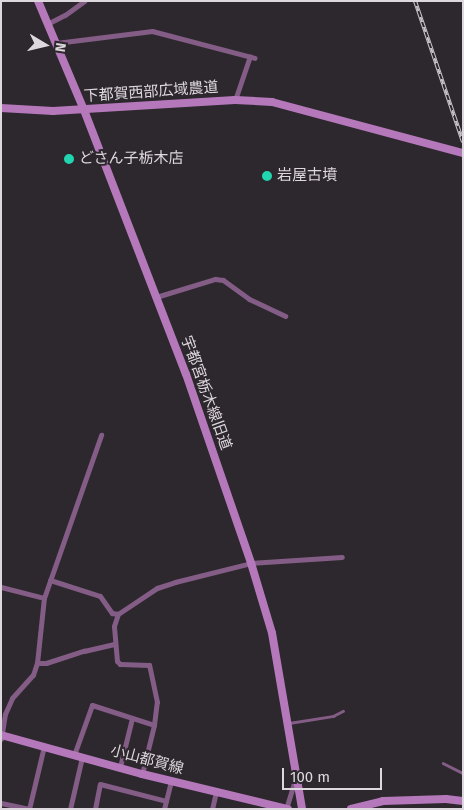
<!DOCTYPE html>
<html>
<head>
<meta charset="utf-8">
<style>
	body { margin:0 }
	#map { position:relative; width:464px; height:810px; overflow:hidden; background:#2d272e; font-family:"Fira Sans","Noto Sans JP",sans-serif }
	div>[style] { position:absolute }
	.lane>* { height:2.5px; margin:-1.25px; padding:0 1.25px; transform-origin:1.25px; border-radius:1.25px; background:#835d86 }
	.street>* { height:5px; margin:-2.5px; padding:0 2.5px; transform-origin:2.5px; border-radius:2.5px; background:#835d86 }
	.secondary>* { height:8px; margin:-4px; padding:0 4px; transform-origin:4px; border-radius:4px; background:#b579bb }
	.rail>* { height:4px; margin-top:-2px; transform-origin:0; background:repeating-linear-gradient(90deg,#2d272e 0 5.5px,#c8c3c8 0 11px); box-sizing:border-box; border-block:1px solid #c8c3c8 }
	.dots>* { width:14px; height:14px; translate:-50% -50%; box-sizing:border-box; border:2px solid #2d272e; border-radius:50% }
	span { translate:-50% -50%; white-space:nowrap; text-align:center; line-height:1.15; -webkit-text-stroke:4px #2d272e; paint-order:stroke }
	.street-label { font-size:15px; color:#ddd8dd }
	.poi-label { font-size:15px; color:#ddd8dd }
	.left { translate:0 -50%; text-align:left }
	.frame { position:absolute; inset:0; border:2px solid #ddd8dd; pointer-events:none }
	.north { position:absolute; left:20px; top:20px; width:50px; height:50px; -webkit-text-stroke:4px #2d272e; paint-order:stroke; rotate:99deg; font-size:14px; font-weight:700; line-height:20px; text-align:center; color:#ddd8dd }
	.north::after { content:''; display:block; margin:auto; width:18px; height:22px; background:#ddd8dd; clip-path:polygon(50% 0,100% 100%,50% 72%,0 100%) }
	.scale { position:absolute; left:282px; top:768px; width:100px; height:22px; box-sizing:border-box; border:2px solid #ddd8dd; border-top:0; padding-left:6px; font-size:15px; line-height:18px; white-space:nowrap; color:#ddd8dd; -webkit-text-stroke:4px #2d272e; paint-order:stroke }
</style>
</head>
<body>
<div id="map">
	<div class="lane">
		<i style="left:289px;top:723px;width:45px;rotate:-9deg"></i>
		<i style="left:333px;top:716px;width:11px;rotate:-27deg"></i>
		<i style="left:443px;top:763px;width:22px;rotate:27deg"></i>
	</div>
	<div class="street">
		<i style="left:49px;top:23px;width:18px;rotate:-27deg"></i>
		<i style="left:65px;top:15px;width:24px;rotate:-36deg"></i>
		<i style="left:56px;top:43px;width:97px;rotate:-7.1deg"></i>
		<i style="left:152px;top:31px;width:106px;rotate:14.7deg"></i>
		<i style="left:235px;top:100px;width:46px;rotate:-71.2deg"></i>
		<i style="left:156px;top:297px;width:62px;rotate:-17deg"></i>
		<i style="left:215px;top:279px;width:8px;rotate:7deg"></i>
		<i style="left:223px;top:280px;width:32px;rotate:36deg"></i>
		<i style="left:249px;top:299px;width:40px;rotate:25deg"></i>
		<i style="left:50px;top:580px;width:52px;rotate:17.7deg"></i>
		<i style="left:100px;top:596px;width:21px;rotate:55deg"></i>
		<i style="left:112px;top:613px;width:6px;rotate:9deg"></i>
		<i style="left:1px;top:587px;width:44px;rotate:14.3deg"></i>
		<i style="left:37px;top:663px;width:9px"></i>
		<i style="left:46px;top:663px;width:40px;rotate:-18deg"></i>
		<i style="left:84px;top:651px;width:31px;rotate:-13deg"></i>
		<i style="left:1px;top:739px;width:25px;rotate:-81deg"></i>
		<i style="left:5px;top:714px;width:17px;rotate:-66deg"></i>
		<i style="left:12px;top:698px;width:31px;rotate:-48deg"></i>
		<i style="left:33px;top:675px;width:13px;rotate:-72deg"></i>
		<i style="left:37px;top:663px;width:65px;rotate:-83.9deg"></i>
		<i style="left:44px;top:598px;width:173px;rotate:-70.7deg"></i>
		<i style="left:74px;top:755px;width:53px;rotate:-70.2deg"></i>
		<i style="left:92px;top:705px;width:65px;rotate:17.9deg"></i>
		<i style="left:120px;top:767px;width:50px;rotate:-76.2deg"></i>
		<i style="left:142px;top:774px;width:50px;rotate:-76.2deg"></i>
		<i style="left:154px;top:725px;width:23px;rotate:-83deg"></i>
		<i style="left:157px;top:702px;width:38px;rotate:-102deg"></i>
		<i style="left:149px;top:665px;width:29px;rotate:-178deg"></i>
		<i style="left:120px;top:664px;width:4px;rotate:-135deg"></i>
		<i style="left:117px;top:661px;width:35px;rotate:-95deg"></i>
		<i style="left:114px;top:626px;width:13px;rotate:-72deg"></i>
		<i style="left:118px;top:614px;width:47px;rotate:-33.7deg"></i>
		<i style="left:157px;top:588px;width:19px;rotate:-18deg"></i>
		<i style="left:175px;top:582px;width:78px;rotate:-14deg"></i>
		<i style="left:251px;top:563px;width:91px;rotate:-3.8deg"></i>
		<i style="left:1px;top:803px;width:29px;rotate:12deg"></i>
		<i style="left:29px;top:809px;width:65px;rotate:-76.6deg"></i>
		<i style="left:70px;top:809px;width:53px;rotate:-77deg"></i>
		<i style="left:95px;top:809px;width:25px;rotate:-79deg"></i>
		<i style="left:100px;top:784px;width:68px;rotate:14.4deg"></i>
		<i style="left:164px;top:809px;width:29px;rotate:-76deg"></i>
		<i style="left:212px;top:809px;width:17px;rotate:-77deg"></i>
		<i style="left:286px;top:809px;width:34px;rotate:-73deg"></i>
	</div>
	<div class="secondary">
		<i style="left:38px;top:1px;width:118px;rotate:67.1deg"></i>
		<i style="left:84px;top:110px;width:283px;rotate:68.9deg"></i>
		<i style="left:186px;top:374px;width:200px;rotate:71deg"></i>
		<i style="left:251px;top:563px;width:73px;rotate:73.3deg"></i>
		<i style="left:272px;top:633px;width:179px;rotate:80.3deg"></i>
		<i style="left:1px;top:108px;width:52px;rotate:3.3deg"></i>
		<i style="left:53px;top:111px;width:182px;rotate:-3.5deg"></i>
		<i style="left:235px;top:100px;width:37px;rotate:3deg"></i>
		<i style="left:272px;top:102px;width:198px;rotate:15deg"></i>
		<i style="left:1px;top:735px;width:146px;rotate:15.5deg"></i>
		<i style="left:142px;top:774px;width:150px;rotate:13.5deg"></i>
		<i style="left:351px;top:809px;width:33px;rotate:-14deg"></i>
		<i style="left:383px;top:801px;width:63px;rotate:-1.8deg"></i>
		<i style="left:446px;top:799px;width:17px;rotate:7deg"></i>
	</div>
	<div class="rail">
		<i style="left:415px;top:1px;width:149px;rotate:71.2deg"></i>
	</div>
	<div class="dots">
		<i style="left:69px;top:159px;background:#21d5b0"></i>
		<i style="left:267px;top:176px;background:#21d5b0"></i>
	</div>
	<div class="street-label">
		<span style="left:151px;top:92px;rotate:-4deg">下都賀西部広域農道</span>
		<span style="left:206px;top:393px;rotate:70deg">宇都宮栃木線旧道</span>
		<span style="left:147px;top:760px;rotate:15deg">小山都賀線</span>
	</div>
	<div class="poi-label">
		<span class="left" style="left:79px;top:159px">どさん子栃木店</span>
		<span class="left" style="left:277px;top:176px">岩屋古墳</span>
	</div>
	<div class="frame"></div>
	<div class="north">N</div>
	<div class="scale">100 m</div>
</div>
</body>
</html>
